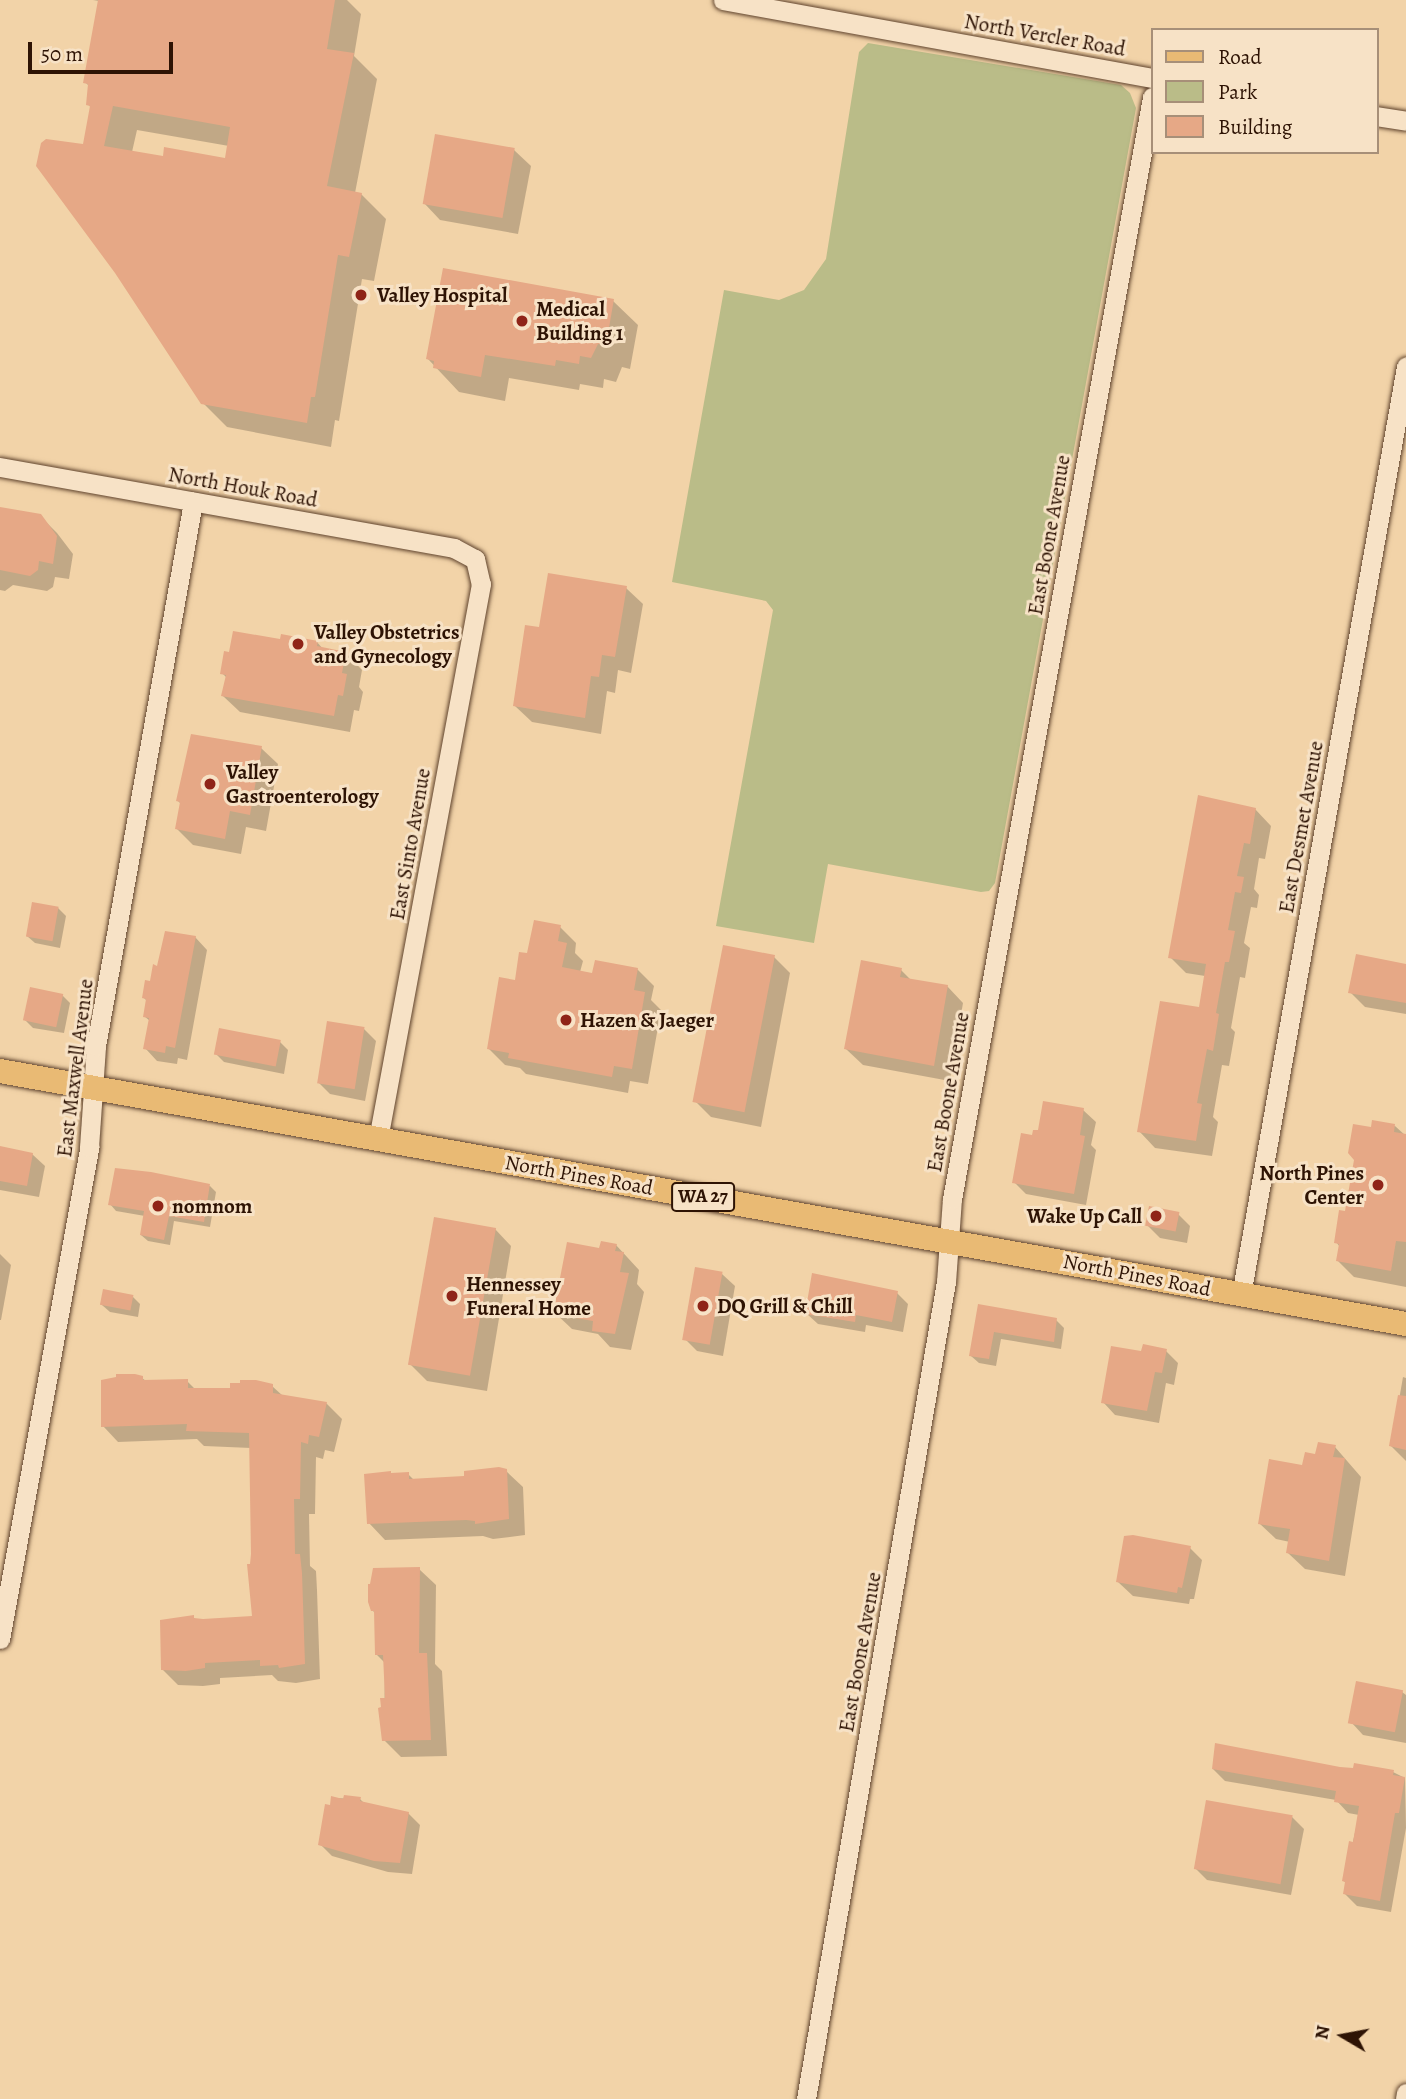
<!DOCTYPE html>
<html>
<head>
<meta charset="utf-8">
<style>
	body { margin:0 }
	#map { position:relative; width:1406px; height:2099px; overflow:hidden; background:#f2d3a8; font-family:Alegreya,serif }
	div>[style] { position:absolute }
	.green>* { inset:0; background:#babc88 }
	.shadow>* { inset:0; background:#0003 }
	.building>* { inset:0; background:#e6a886; transform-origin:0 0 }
	.roads { filter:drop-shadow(0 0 2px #5f432d) drop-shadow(0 0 2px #5f432d) }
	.minor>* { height:19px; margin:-9.5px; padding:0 9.5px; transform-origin:9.5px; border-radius:9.5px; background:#f7e2c6 }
	.major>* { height:24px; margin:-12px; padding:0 12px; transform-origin:12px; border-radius:12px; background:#e9ba74 }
	.dots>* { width:19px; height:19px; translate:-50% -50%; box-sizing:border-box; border:4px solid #f7e2c6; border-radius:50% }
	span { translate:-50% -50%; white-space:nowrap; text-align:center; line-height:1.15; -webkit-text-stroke:6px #f7e2c6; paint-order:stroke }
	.shield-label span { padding:2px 5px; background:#f7e2c6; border:2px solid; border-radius:5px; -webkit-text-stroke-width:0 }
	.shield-label { font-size:19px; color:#2e1304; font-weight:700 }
	.street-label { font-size:21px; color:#2e1304 }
	.poi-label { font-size:21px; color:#2e1304; font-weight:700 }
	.left { translate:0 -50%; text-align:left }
	.right { translate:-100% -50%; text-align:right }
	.legend { position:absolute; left:1151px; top:28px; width:228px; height:126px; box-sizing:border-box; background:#f7e2c6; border:2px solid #a78f78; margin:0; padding:9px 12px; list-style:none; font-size:21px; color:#2e1304 }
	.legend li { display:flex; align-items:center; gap:14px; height:35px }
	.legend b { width:35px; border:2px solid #a78f78 }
	.north { position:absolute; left:1308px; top:2001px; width:70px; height:70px; -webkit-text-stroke:5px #f7e2c6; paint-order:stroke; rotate:280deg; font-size:19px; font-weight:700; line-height:28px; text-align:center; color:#2e1304 }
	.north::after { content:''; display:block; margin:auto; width:24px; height:32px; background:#2e1304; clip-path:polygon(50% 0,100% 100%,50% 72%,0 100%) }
	.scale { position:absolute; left:28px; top:42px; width:145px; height:32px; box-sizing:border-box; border:4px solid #2e1304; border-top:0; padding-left:9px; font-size:21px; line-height:24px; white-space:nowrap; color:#2e1304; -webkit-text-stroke:5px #f7e2c6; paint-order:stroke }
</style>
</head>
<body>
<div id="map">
	<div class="green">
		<i style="clip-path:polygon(868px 43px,1121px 85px,1130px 93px,1136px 108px,995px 883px,989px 891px,981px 892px,828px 864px,814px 943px,716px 926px,773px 610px,766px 601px,672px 582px,724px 290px,779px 300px,804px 290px,826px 259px,859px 52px)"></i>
	</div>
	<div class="shadow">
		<i style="clip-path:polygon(evenodd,93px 0,347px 0,361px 14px,354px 56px,377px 79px,355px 193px,361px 194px,386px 219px,374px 281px,362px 279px,339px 421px,335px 420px,331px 447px,227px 427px,202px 402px,84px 146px,91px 108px,88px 104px,90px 87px,85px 82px,99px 1px,93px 0,137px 130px,229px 146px,226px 160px,164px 158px,132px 152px,137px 130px)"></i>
		<i style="clip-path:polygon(514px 150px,531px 166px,518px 234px,440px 220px,424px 203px)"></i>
		<i style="clip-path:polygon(613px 301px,638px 325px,630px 369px,622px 367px,616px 382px,604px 379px,603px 388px,580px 384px,579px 390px,509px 378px,505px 401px,459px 392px,428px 359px)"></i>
		<i style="clip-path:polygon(0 509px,40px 516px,57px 533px,73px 554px,69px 579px,55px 577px,53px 587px,47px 591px,13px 585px,5px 591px,0 590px)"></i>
		<i style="clip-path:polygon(626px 588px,643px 604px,631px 673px,618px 670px,615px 693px,607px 691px,601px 734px,532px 722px,515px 706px,541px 629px)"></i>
		<i style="clip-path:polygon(282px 641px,317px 642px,323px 649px,346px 653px,362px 670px,359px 687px,363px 692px,359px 711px,354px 710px,350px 732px,240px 712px,223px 696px,227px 678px,222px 673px,231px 654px)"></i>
		<i style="clip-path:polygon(261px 748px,278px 764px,266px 831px,246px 827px,241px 854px,193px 845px,177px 829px,181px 804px,178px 801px)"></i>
		<i style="clip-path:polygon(1255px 809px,1271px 826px,1265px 859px,1259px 858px,1254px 889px,1259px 895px,1257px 908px,1251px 907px,1244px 943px,1250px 948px,1245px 978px,1240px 977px,1231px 1028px,1235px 1032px,1229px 1066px,1222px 1065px,1213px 1117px,1218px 1122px,1212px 1156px,1155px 1148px,1139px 1131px,1200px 1009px,1205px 976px,1186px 973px,1170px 957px)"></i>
		<i style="clip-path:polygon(58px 908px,66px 916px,60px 948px,35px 943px,27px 936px)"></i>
		<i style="clip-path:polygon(560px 927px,576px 943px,575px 953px,583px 961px,580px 972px,594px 975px,637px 969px,654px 986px,651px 1000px,661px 1010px,648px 1084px,630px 1081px,628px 1093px,526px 1074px,520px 1068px,505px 1065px,489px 1049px,529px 955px)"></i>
		<i style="clip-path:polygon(195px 937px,207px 950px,187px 1060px,178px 1058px,177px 1064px,157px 1061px,145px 1048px,150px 1021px,144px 1016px,147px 1001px,143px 997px,159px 968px)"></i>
		<i style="clip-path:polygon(774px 957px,790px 973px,761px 1127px,711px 1117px,695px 1101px)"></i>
		<i style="clip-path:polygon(1406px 965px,1406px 1014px,1365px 1007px,1350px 992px)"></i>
		<i style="clip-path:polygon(901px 970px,912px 981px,947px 986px,963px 1003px,950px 1081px,863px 1065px,846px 1049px)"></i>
		<i style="clip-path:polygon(62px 995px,70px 1003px,64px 1033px,33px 1028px,25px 1020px)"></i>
		<i style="clip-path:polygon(364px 1029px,376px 1041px,365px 1101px,330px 1094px,318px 1082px)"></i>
		<i style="clip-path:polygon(280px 1042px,288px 1050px,284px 1074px,224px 1062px,216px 1054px)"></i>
		<i style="clip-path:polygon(1083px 1110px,1096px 1122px,1091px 1145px,1096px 1150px,1086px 1205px,1026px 1194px,1014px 1182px,1034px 1137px)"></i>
		<i style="clip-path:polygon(1395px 1126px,1406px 1136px,1406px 1287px,1354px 1277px,1338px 1261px,1340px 1247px,1336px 1242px,1372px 1129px)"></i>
		<i style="clip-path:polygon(0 1148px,32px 1154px,45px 1166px,39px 1197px,0 1190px)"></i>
		<i style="clip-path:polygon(210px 1186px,216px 1192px,210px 1227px,174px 1221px,170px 1245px,148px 1241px,141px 1235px,145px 1216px,116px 1211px,110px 1204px)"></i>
		<i style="clip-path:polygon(1178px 1214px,1190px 1226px,1187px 1243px,1160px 1238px,1148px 1226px)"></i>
		<i style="clip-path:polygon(495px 1229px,511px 1246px,487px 1391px,427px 1381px,410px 1364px)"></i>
		<i style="clip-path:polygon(616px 1245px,639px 1270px,637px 1284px,644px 1292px,631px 1350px,610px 1347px,598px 1334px,572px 1329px,555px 1313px,601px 1250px)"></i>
		<i style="clip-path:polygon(0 1254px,11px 1265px,1px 1320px,0 1320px)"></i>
		<i style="clip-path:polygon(722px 1274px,735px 1286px,723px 1356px,697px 1351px,685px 1339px)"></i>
		<i style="clip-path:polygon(897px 1293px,908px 1304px,903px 1332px,866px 1325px,865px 1332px,818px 1324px,807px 1314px)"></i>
		<i style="clip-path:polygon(132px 1296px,140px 1304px,138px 1317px,110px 1312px,102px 1305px)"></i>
		<i style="clip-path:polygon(980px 1306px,1056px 1320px,1064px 1328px,1061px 1349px,1001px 1339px,996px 1366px,979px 1363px,971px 1356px)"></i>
		<i style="clip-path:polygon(1166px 1351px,1178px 1363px,1174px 1385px,1166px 1383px,1159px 1423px,1115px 1415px,1103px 1402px,1143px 1353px)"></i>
		<i style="clip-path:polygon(1403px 1377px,1406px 1378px,1406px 1461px,1391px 1446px)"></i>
		<i style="clip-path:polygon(142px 1378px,146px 1381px,187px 1381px,196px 1390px,272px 1386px,283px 1396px,326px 1403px,342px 1419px,334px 1452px,325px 1450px,323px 1459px,316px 1457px,315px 1514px,309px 1514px,310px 1566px,316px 1571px,317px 1590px,320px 1679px,296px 1683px,278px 1681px,272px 1675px,220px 1678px,220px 1684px,203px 1686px,178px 1685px,162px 1669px,193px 1617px,196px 1620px,254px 1618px,251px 1448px,204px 1446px,197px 1439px,118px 1442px,103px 1426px)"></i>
		<i style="clip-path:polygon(1335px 1447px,1361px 1477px,1345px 1576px,1305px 1569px,1288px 1553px,1290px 1542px,1276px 1539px,1259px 1523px,1303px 1467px)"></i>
		<i style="clip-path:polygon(506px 1471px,523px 1487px,525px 1535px,493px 1539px,483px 1536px,385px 1540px,369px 1523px,393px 1475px,408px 1474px,414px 1480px,466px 1478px)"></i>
		<i style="clip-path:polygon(1190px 1548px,1202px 1560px,1194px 1599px,1190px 1599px,1189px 1604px,1133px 1596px,1118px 1582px)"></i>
		<i style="clip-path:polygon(419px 1569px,436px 1585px,435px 1664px,442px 1671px,447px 1756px,401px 1757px,384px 1740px,385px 1663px,377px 1655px,376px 1614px,372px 1610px)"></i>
		<i style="clip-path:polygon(1402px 1692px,1406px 1695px,1406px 1743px,1363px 1735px,1351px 1722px)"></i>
		<i style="clip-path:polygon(1213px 1769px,1340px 1769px,1393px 1772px,1405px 1778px,1406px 1828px,1391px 1912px,1357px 1906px,1345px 1894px,1347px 1884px,1344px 1881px,1359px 1815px,1348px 1813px,1336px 1800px,1225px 1781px)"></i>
		<i style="clip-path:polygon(333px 1798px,360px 1799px,365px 1804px,408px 1813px,420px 1825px,412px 1874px,388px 1872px,332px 1856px,320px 1844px)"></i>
		<i style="clip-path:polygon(1292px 1817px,1304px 1829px,1291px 1895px,1207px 1880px,1195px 1868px)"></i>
	</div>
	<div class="building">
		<i style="clip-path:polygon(evenodd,98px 0,335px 0,327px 49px,354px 53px,327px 186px,362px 193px,349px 257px,338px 255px,315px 397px,311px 397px,307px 423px,201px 404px,115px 273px,36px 166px,41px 143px,46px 139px,83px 144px,90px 106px,86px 105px,88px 84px,83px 83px,98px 0,113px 106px,230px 127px,225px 158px,164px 147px,163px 156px,104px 146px,113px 106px)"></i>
		<i style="left:435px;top:134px;width:81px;height:71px;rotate:10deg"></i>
		<i style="clip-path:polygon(443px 268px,614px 299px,606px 345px,598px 344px,591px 358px,580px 356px,579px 364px,556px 360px,555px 366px,485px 355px,481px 377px,433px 368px,434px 361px,426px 359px)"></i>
		<i style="clip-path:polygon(0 507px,41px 514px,57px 536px,53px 564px,39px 561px,38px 570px,30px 576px,0 570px)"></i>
		<i style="clip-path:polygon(548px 573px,627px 586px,615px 657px,602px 655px,599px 677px,591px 676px,585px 718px,513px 706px,525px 625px,539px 627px)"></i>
		<i style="clip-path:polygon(233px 631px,280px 639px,281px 634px,318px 641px,317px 646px,346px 652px,342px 673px,347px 674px,343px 696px,338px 695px,334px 716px,221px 696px,226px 675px,220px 674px,224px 651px,229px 652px)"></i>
		<i style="clip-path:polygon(191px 734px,262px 746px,250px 815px,230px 811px,225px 839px,175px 829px,180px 802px,176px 801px)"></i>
		<i style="clip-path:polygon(1198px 795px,1256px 808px,1250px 844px,1244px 843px,1237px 876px,1244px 877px,1241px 893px,1235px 892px,1228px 930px,1235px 931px,1229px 962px,1225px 962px,1216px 1013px,1219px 1014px,1213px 1051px,1207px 1049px,1197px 1103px,1202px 1104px,1196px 1141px,1137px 1132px,1160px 1001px,1199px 1007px,1206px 964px,1168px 958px)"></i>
		<i style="left:32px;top:902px;width:27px;height:35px;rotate:10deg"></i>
		<i style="clip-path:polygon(534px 920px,561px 925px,558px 941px,567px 943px,562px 967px,592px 973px,595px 960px,638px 968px,634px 990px,645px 992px,632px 1069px,614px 1066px,612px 1077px,508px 1058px,509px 1053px,487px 1049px,499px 977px,515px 980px,519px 952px,527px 953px)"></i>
		<i style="clip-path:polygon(165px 931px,196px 936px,175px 1048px,166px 1046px,165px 1053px,143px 1049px,149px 1018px,143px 1017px,146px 999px,142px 998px,145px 980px,150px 981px,153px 964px,157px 966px)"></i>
		<i style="left:723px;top:945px;width:53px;height:160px;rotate:11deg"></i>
		<i style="clip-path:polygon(1356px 954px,1406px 964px,1406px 1003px,1348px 993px)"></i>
		<i style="clip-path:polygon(861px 960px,902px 968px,900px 977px,948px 985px,934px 1066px,844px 1049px)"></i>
		<i style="left:30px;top:987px;width:34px;height:34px;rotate:12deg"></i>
		<i style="left:327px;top:1021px;width:38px;height:63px;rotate:9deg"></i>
		<i style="left:219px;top:1028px;width:63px;height:27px;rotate:11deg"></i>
		<i style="clip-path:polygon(1043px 1101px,1084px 1108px,1080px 1135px,1085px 1136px,1074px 1194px,1012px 1183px,1021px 1133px,1032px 1135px,1033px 1130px,1038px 1130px)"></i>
		<i style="clip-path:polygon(1372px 1120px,1395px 1124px,1394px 1132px,1406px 1134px,1406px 1242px,1396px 1241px,1391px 1271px,1336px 1261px,1339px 1244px,1334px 1243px,1339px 1210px,1345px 1211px,1354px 1160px,1348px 1153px,1353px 1124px,1371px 1127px)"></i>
		<i style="clip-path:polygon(0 1146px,33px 1153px,27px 1186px,0 1181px)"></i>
		<i style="clip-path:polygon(115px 1168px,151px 1172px,210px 1184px,204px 1222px,169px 1216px,164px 1240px,140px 1235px,144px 1211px,108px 1205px)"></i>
		<i style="left:1149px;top:1206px;width:31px;height:20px;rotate:11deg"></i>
		<i style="left:434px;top:1217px;width:63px;height:150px;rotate:10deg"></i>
		<i style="clip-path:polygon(601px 1241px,617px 1244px,615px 1251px,624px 1252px,620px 1272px,629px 1273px,615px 1334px,592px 1331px,593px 1321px,553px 1314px,567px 1242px,599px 1248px)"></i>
		<i style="left:695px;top:1267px;width:28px;height:74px;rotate:10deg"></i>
		<i style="clip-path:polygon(812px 1273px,898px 1291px,892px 1322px,856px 1315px,855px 1322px,805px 1314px)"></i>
		<i style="left:103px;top:1289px;width:31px;height:16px;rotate:11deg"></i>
		<i style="clip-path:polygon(978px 1304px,1057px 1318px,1054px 1342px,994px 1332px,989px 1359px,969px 1356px)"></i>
		<i style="clip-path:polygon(1143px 1344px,1167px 1349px,1162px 1373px,1155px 1372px,1147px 1411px,1101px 1403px,1111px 1346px,1141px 1351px)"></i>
		<i style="clip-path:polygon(116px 1374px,135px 1374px,143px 1376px,143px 1380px,188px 1379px,188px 1388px,230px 1388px,230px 1383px,240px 1383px,240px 1380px,256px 1380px,273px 1384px,273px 1393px,327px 1402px,319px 1437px,309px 1435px,308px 1444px,301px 1442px,300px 1499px,294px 1499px,295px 1554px,300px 1554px,302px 1573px,305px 1664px,279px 1668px,278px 1665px,260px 1666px,260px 1660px,205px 1663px,205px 1668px,186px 1671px,161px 1670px,160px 1620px,194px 1615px,194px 1618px,203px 1619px,252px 1616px,247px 1564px,250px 1564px,251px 1554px,249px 1433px,186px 1431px,187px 1424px,101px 1427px,101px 1380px,116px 1377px)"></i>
		<i style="clip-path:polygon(1398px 1395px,1406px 1396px,1406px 1450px,1389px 1446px)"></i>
		<i style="clip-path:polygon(1318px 1442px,1336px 1445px,1333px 1457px,1345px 1458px,1329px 1561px,1286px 1553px,1290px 1529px,1258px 1524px,1269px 1459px,1302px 1465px,1305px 1452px,1315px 1454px)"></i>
		<i style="clip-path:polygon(499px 1467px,507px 1469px,509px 1519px,475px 1524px,475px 1521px,466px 1520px,367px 1524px,364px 1474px,391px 1471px,391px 1473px,409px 1472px,409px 1479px,464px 1476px,464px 1471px)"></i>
		<i style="clip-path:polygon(1133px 1535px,1191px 1546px,1182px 1588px,1178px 1587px,1177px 1593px,1116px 1582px,1124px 1536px)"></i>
		<i style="clip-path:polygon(420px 1567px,419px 1653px,427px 1653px,431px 1740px,382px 1741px,378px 1708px,381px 1707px,380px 1698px,385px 1698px,383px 1655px,375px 1655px,374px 1611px,371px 1611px,368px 1602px,368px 1584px,370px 1584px,373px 1568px)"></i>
		<i style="left:1356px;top:1681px;width:48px;height:43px;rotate:11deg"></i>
		<i style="clip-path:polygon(1215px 1743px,1340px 1767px,1353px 1768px,1354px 1763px,1394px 1770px,1393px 1775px,1405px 1777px,1399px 1813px,1395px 1813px,1380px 1901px,1343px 1894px,1345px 1882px,1342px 1881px,1349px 1841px,1353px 1842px,1359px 1806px,1334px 1802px,1336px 1791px,1212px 1769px)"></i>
		<i style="clip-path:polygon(344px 1795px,361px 1797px,360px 1801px,409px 1812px,400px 1863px,374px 1861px,318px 1845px,325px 1804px,330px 1805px,331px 1796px,343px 1799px)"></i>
		<i style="left:1206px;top:1800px;width:88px;height:70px;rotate:10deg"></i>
	</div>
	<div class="roads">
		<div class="minor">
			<i style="left:723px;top:0;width:436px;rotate:10.3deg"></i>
			<i style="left:1376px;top:116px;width:30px;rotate:9deg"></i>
			<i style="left:0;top:467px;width:461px;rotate:10.1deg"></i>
			<i style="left:454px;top:548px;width:24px;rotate:28deg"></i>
			<i style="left:475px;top:559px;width:26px;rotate:77deg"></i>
			<i style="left:481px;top:584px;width:564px;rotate:100.51deg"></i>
			<i style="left:1241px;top:1295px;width:943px;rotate:-79.92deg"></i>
			<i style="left:0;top:1639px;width:500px;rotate:-79.7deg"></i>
			<i style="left:89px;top:1147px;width:101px;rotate:-86deg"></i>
			<i style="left:96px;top:1046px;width:553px;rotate:-79.89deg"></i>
			<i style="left:806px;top:2099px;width:829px;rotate:-80.28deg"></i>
			<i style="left:946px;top:1282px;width:83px;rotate:-85.9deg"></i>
			<i style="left:952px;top:1199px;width:1120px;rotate:-79.71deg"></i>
			<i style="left:1405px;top:2099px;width:6px;rotate:-81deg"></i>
		</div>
		<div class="major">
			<i style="left:0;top:1071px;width:1429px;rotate:10.2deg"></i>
		</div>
	</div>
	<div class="dots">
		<i style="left:361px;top:295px;background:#8f2418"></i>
		<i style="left:522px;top:321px;background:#8f2418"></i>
		<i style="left:298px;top:644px;background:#8f2418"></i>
		<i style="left:210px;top:784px;background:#8f2418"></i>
		<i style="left:566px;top:1020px;background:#8f2418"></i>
		<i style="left:1378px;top:1185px;background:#8f2418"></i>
		<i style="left:158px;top:1206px;background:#8f2418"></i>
		<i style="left:1156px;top:1216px;background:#8f2418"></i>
		<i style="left:452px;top:1296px;background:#8f2418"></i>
		<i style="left:703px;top:1306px;background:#8f2418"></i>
	</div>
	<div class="shield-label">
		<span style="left:703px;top:1197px">WA 27</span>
	</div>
	<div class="street-label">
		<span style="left:1045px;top:35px;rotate:10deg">North Vercler Road</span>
		<span style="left:243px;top:487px;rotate:10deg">North Houk Road</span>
		<span style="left:1049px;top:535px;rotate:-80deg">East Boone Avenue</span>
		<span style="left:1301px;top:827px;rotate:-80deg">East Desmet Avenue</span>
		<span style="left:410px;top:844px;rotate:-80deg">East Sinto Avenue</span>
		<span style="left:75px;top:1068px;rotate:-83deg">East Maxwell Avenue</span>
		<span style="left:948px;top:1092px;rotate:-80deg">East Boone Avenue</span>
		<span style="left:579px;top:1175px;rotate:10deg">North Pines Road</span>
		<span style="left:1137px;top:1275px;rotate:11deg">North Pines Road</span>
		<span style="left:860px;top:1652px;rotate:-80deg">East Boone Avenue</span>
	</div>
	<div class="poi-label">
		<span class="left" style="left:377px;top:295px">Valley Hospital</span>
		<span class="left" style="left:536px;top:321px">Medical<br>Building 1</span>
		<span class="left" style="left:314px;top:644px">Valley Obstetrics<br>and Gynecology</span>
		<span class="left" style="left:226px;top:784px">Valley<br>Gastroenterology</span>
		<span class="left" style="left:580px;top:1020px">Hazen &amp; Jaeger</span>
		<span class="right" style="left:1364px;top:1185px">North Pines<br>Center</span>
		<span class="left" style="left:172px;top:1206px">nomnom</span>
		<span class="right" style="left:1142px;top:1216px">Wake Up Call</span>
		<span class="left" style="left:466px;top:1296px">Hennessey<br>Funeral Home</span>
		<span class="left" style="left:717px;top:1306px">DQ Grill &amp; Chill</span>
	</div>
	<ul class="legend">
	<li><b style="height:9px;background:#e9ba74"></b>Road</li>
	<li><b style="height:19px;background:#babc88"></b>Park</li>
	<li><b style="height:19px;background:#e6a886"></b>Building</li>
	</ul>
	<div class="north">N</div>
	<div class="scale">50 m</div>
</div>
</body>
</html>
